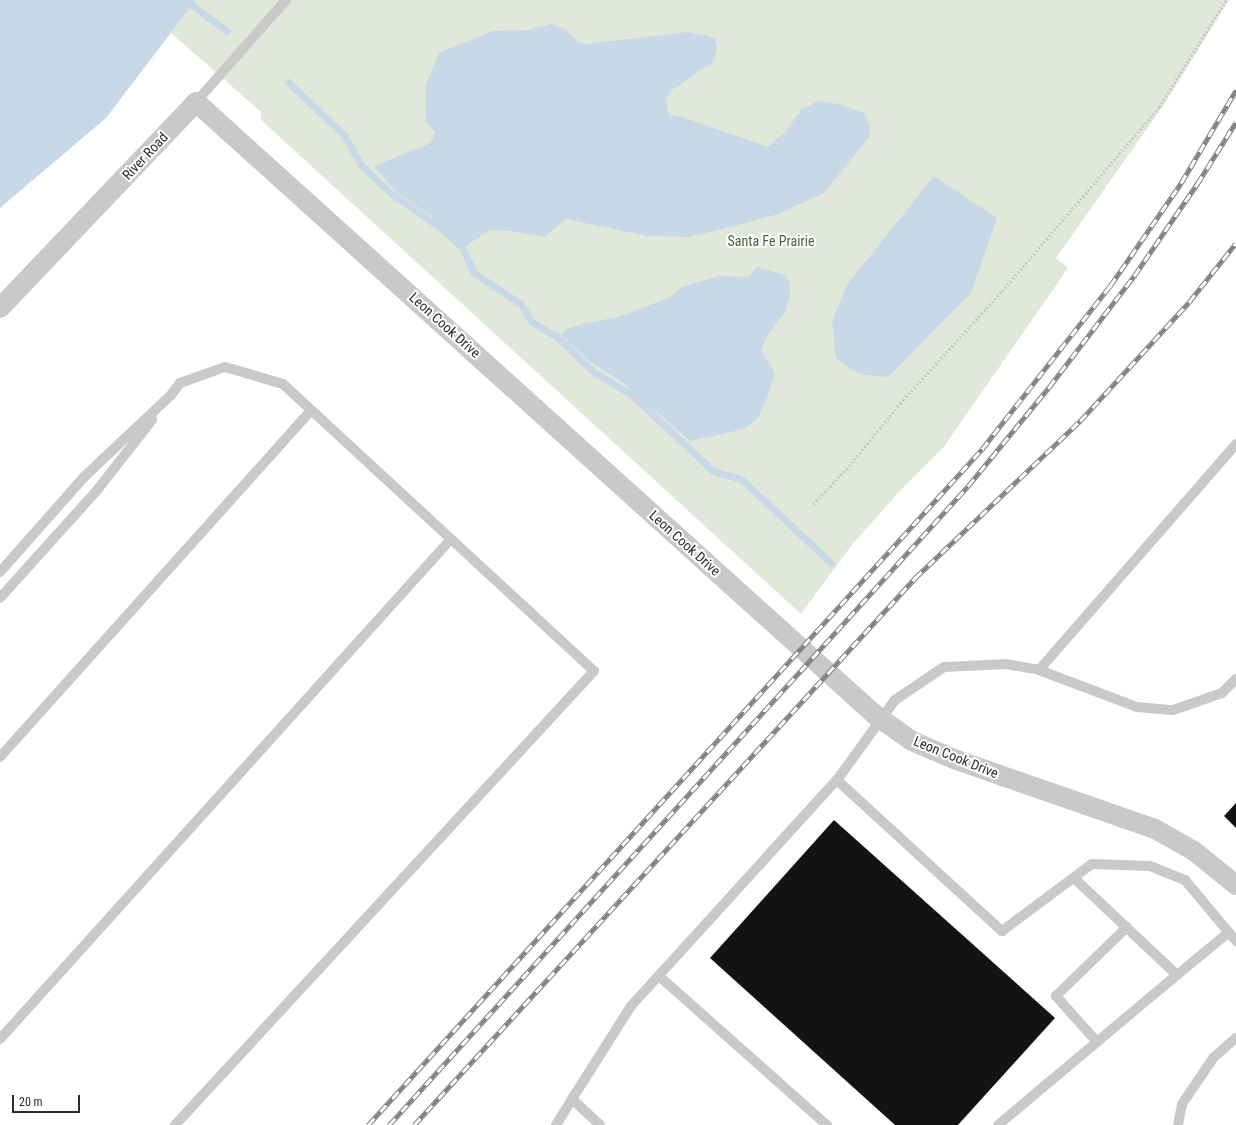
<!DOCTYPE html>
<html>
<head>
<meta charset="utf-8">
<style>
	body { margin:0 }
	#map { position:relative; width:1236px; height:1125px; overflow:hidden; background:#fff; font-family:"Roboto Condensed",sans-serif }
	div>[style] { position:absolute }
	.green>* { inset:0; background:#e1e8da }
	.water>* { inset:0; background:#c7d9e7 }
	.stream>* { height:7px; margin:-3.5px; padding:0 3.5px; transform-origin:3.5px; border-radius:3.5px; background:#c7d9e7 }
	.building>* { inset:0; background:#131313 }
	.path>* { height:2.5px; margin-top:-1.25px; transform-origin:0; background:repeating-linear-gradient(90deg,#c9c9c9 0 2px,transparent 0 4px) }
	.service>* { height:10px; margin:-5px; padding:0 5px; transform-origin:5px; border-radius:5px; background:#c9c9c9 }
	.minor>* { height:20px; margin:-10px; padding:0 10px; transform-origin:10px; border-radius:10px; background:#c9c9c9 }
	.rail>* { height:4.5px; margin-top:-2.25px; transform-origin:0; background:repeating-linear-gradient(90deg,#fff 0 9px,#818181 0 18px); box-sizing:border-box; border-block:1px solid #818181 }
	span { translate:-50% -50%; white-space:nowrap; text-align:center; line-height:1.15; -webkit-text-stroke:4px #fff; paint-order:stroke }
	.street-label { font-size:14px; color:#2c2c2c }
	.park-label { font-size:14px; color:#4d633d }
	.scale { position:absolute; left:12px; top:1095px; width:68px; height:18px; box-sizing:border-box; border:2px solid #2c2c2c; border-top:0; padding-left:5px; font-size:12px; line-height:14px; white-space:nowrap; color:#2c2c2c; -webkit-text-stroke:3px #fff; paint-order:stroke }
</style>
</head>
<body>
<div id="map">
	<div class="green">
		<i style="clip-path:polygon(196px 0,1229px 0,1165px 103px,1056px 258px,1068px 268px,943px 448px,898px 493px,851px 546px,801px 614px,261px 120px,261px 112px,171px 33px)"></i>
	</div>
	<div class="water">
		<i style="clip-path:polygon(0 0,196px 0,106px 118px,0 208px)"></i>
		<i style="clip-path:polygon(551px 24px,565px 29px,578px 42px,586px 44px,688px 32px,715px 38px,717px 47px,714px 61px,672px 90px,666px 100px,669px 115px,685px 118px,768px 147px,787px 130px,801px 110px,818px 101px,839px 104px,864px 113px,870px 126px,869px 137px,824px 193px,778px 214px,731px 227px,689px 237px,647px 236px,566px 219px,544px 237px,512px 231px,489px 230px,466px 246px,430px 215px,396px 192px,374px 166px,426px 145px,433px 139px,435px 132px,426px 121px,425px 87px,439px 53px,493px 31px,527px 30px)"></i>
		<i style="clip-path:polygon(934px 176px,997px 218px,971px 293px,888px 377px,859px 374px,836px 358px,832px 322px,846px 286px)"></i>
		<i style="clip-path:polygon(757px 267px,783px 274px,790px 282px,790px 295px,786px 311px,768px 335px,761px 350px,775px 373px,768px 396px,758px 418px,744px 429px,690px 441px,621px 381px,590px 362px,561px 335px,566px 329px,582px 324px,622px 316px,670px 297px,681px 287px,719px 276px,748px 277px)"></i>
	</div>
	<div class="stream">
		<i style="left:185px;top:0;width:52px;rotate:36.4deg"></i>
		<i style="left:288px;top:82px;width:77px;rotate:43.4deg"></i>
		<i style="left:344px;top:135px;width:34px;rotate:60deg"></i>
		<i style="left:361px;top:165px;width:42px;rotate:43.1deg"></i>
		<i style="left:392px;top:194px;width:60px;rotate:34.8deg"></i>
		<i style="left:441px;top:228px;width:28px;rotate:42deg"></i>
		<i style="left:462px;top:247px;width:29px;rotate:65deg"></i>
		<i style="left:474px;top:273px;width:56px;rotate:33.4deg"></i>
		<i style="left:521px;top:304px;width:21px;rotate:59deg"></i>
		<i style="left:532px;top:322px;width:29px;rotate:31deg"></i>
		<i style="left:557px;top:337px;width:52px;rotate:43.5deg"></i>
		<i style="left:595px;top:373px;width:42px;rotate:30.3deg"></i>
		<i style="left:631px;top:394px;width:112px;rotate:43.2deg"></i>
		<i style="left:713px;top:471px;width:29px;rotate:16deg"></i>
		<i style="left:741px;top:479px;width:123px;rotate:43deg"></i>
	</div>
	<div class="building">
		<i style="clip-path:polygon(1236px 803px,1236px 828px,1224px 816px)"></i>
		<i style="clip-path:polygon(834px 820px,1055px 1018px,958px 1125px,895px 1125px,710px 958px)"></i>
	</div>
	<div class="path">
		<i style="left:813px;top:504px;width:52px;rotate:-46.5deg"></i>
		<i style="left:849px;top:466px;width:85px;rotate:-50.7deg"></i>
		<i style="left:903px;top:400px;width:147px;rotate:-47.8deg"></i>
		<i style="left:1002px;top:291px;width:242px;rotate:-49.5deg"></i>
		<i style="left:1159px;top:107px;width:126px;rotate:-57.9deg"></i>
	</div>
	<div class="service">
		<i style="left:196px;top:102px;width:136px;rotate:-48.6deg"></i>
		<i style="left:0;top:572px;width:127px;rotate:-48.5deg"></i>
		<i style="left:84px;top:477px;width:120px;rotate:-43.3deg"></i>
		<i style="left:171px;top:395px;width:15px;rotate:-53deg"></i>
		<i style="left:180px;top:383px;width:48px;rotate:-19.6deg"></i>
		<i style="left:225px;top:367px;width:60px;rotate:16.3deg"></i>
		<i style="left:283px;top:384px;width:423px;rotate:42.7deg"></i>
		<i style="left:594px;top:671px;width:618px;rotate:132.7deg"></i>
		<i style="left:0;top:598px;width:147px;rotate:-48deg"></i>
		<i style="left:98px;top:489px;width:88px;rotate:-52deg"></i>
		<i style="left:1039px;top:670px;width:300px;rotate:-48.9deg"></i>
		<i style="left:0;top:757px;width:466px;rotate:-48.1deg"></i>
		<i style="left:837px;top:780px;width:99px;rotate:-54.1deg"></i>
		<i style="left:895px;top:700px;width:59px;rotate:-34deg"></i>
		<i style="left:944px;top:667px;width:62px;rotate:-2.8deg"></i>
		<i style="left:1006px;top:664px;width:34px;rotate:10deg"></i>
		<i style="left:1039px;top:670px;width:105px;rotate:20.7deg"></i>
		<i style="left:1137px;top:707px;width:36px;rotate:5deg"></i>
		<i style="left:1173px;top:710px;width:52px;rotate:-19.1deg"></i>
		<i style="left:1222px;top:693px;width:20px;rotate:-45deg"></i>
		<i style="left:1177px;top:975px;width:67px;rotate:-39.6deg"></i>
		<i style="left:659px;top:976px;width:225px;rotate:41.6deg"></i>
		<i style="left:0;top:1039px;width:673px;rotate:-47.95deg"></i>
		<i style="left:1097px;top:1042px;width:62px;rotate:-131.7deg"></i>
		<i style="left:1056px;top:996px;width:99px;rotate:-44.2deg"></i>
		<i style="left:556px;top:1125px;width:31px;rotate:-58deg"></i>
		<i style="left:600px;top:1125px;width:38px;rotate:-137deg"></i>
		<i style="left:572px;top:1099px;width:110px;rotate:-57.6deg"></i>
		<i style="left:631px;top:1006px;width:306px;rotate:-47.7deg"></i>
		<i style="left:837px;top:780px;width:224px;rotate:42.5deg"></i>
		<i style="left:1002px;top:931px;width:112px;rotate:-36.7deg"></i>
		<i style="left:1092px;top:864px;width:58px;rotate:2deg"></i>
		<i style="left:1150px;top:866px;width:38px;rotate:22deg"></i>
		<i style="left:1185px;top:880px;width:80px;rotate:50.1deg"></i>
		<i style="left:998px;top:1125px;width:234px;rotate:-40deg"></i>
		<i style="left:1177px;top:975px;width:141px;rotate:-136.7deg"></i>
		<i style="left:1178px;top:1125px;width:21px;rotate:-79deg"></i>
		<i style="left:1182px;top:1104px;width:57px;rotate:-55.8deg"></i>
		<i style="left:1214px;top:1057px;width:29px;rotate:-41deg"></i>
	</div>
	<div class="minor">
		<i style="left:0;top:308px;width:284px;rotate:-46.4deg"></i>
		<i style="left:196px;top:102px;width:913px;rotate:42.07deg"></i>
		<i style="left:874px;top:714px;width:47px;rotate:35.4deg"></i>
		<i style="left:912px;top:741px;width:46px;rotate:23.2deg"></i>
		<i style="left:954px;top:759px;width:213px;rotate:19.2deg"></i>
		<i style="left:1155px;top:829px;width:45px;rotate:29.4deg"></i>
		<i style="left:1194px;top:851px;width:54px;rotate:39deg"></i>
	</div>
	<div class="rail">
		<i style="left:368px;top:1125px;width:913px;rotate:-47.75deg"></i>
		<i style="left:982px;top:449px;width:207px;rotate:-51.9deg"></i>
		<i style="left:1110px;top:286px;width:125px;rotate:-55.4deg"></i>
		<i style="left:1181px;top:183px;width:108px;rotate:-59.4deg"></i>
		<i style="left:389px;top:1125px;width:862px;rotate:-47.82deg"></i>
		<i style="left:968px;top:486px;width:128px;rotate:-50.7deg"></i>
		<i style="left:1049px;top:387px;width:140px;rotate:-52.6deg"></i>
		<i style="left:1134px;top:276px;width:112px;rotate:-55.6deg"></i>
		<i style="left:1197px;top:184px;width:73px;rotate:-57.8deg"></i>
		<i style="left:414px;top:1125px;width:742px;rotate:-47.51deg"></i>
		<i style="left:915px;top:578px;width:228px;rotate:-43.6deg"></i>
		<i style="left:1080px;top:421px;width:161px;rotate:-47.5deg"></i>
		<i style="left:1189px;top:302px;width:75px;rotate:-51.5deg"></i>
	</div>
	<div class="street-label">
		<span style="left:145px;top:156px;rotate:-47deg">River Road</span>
		<span style="left:445px;top:325px;rotate:42deg">Leon Cook Drive</span>
		<span style="left:685px;top:543px;rotate:42deg">Leon Cook Drive</span>
		<span style="left:956px;top:757px;rotate:22deg">Leon Cook Drive</span>
	</div>
	<div class="park-label">
		<span style="left:771px;top:241px">Santa Fe Prairie</span>
	</div>
	<div class="scale">20 m</div>
</div>
</body>
</html>
